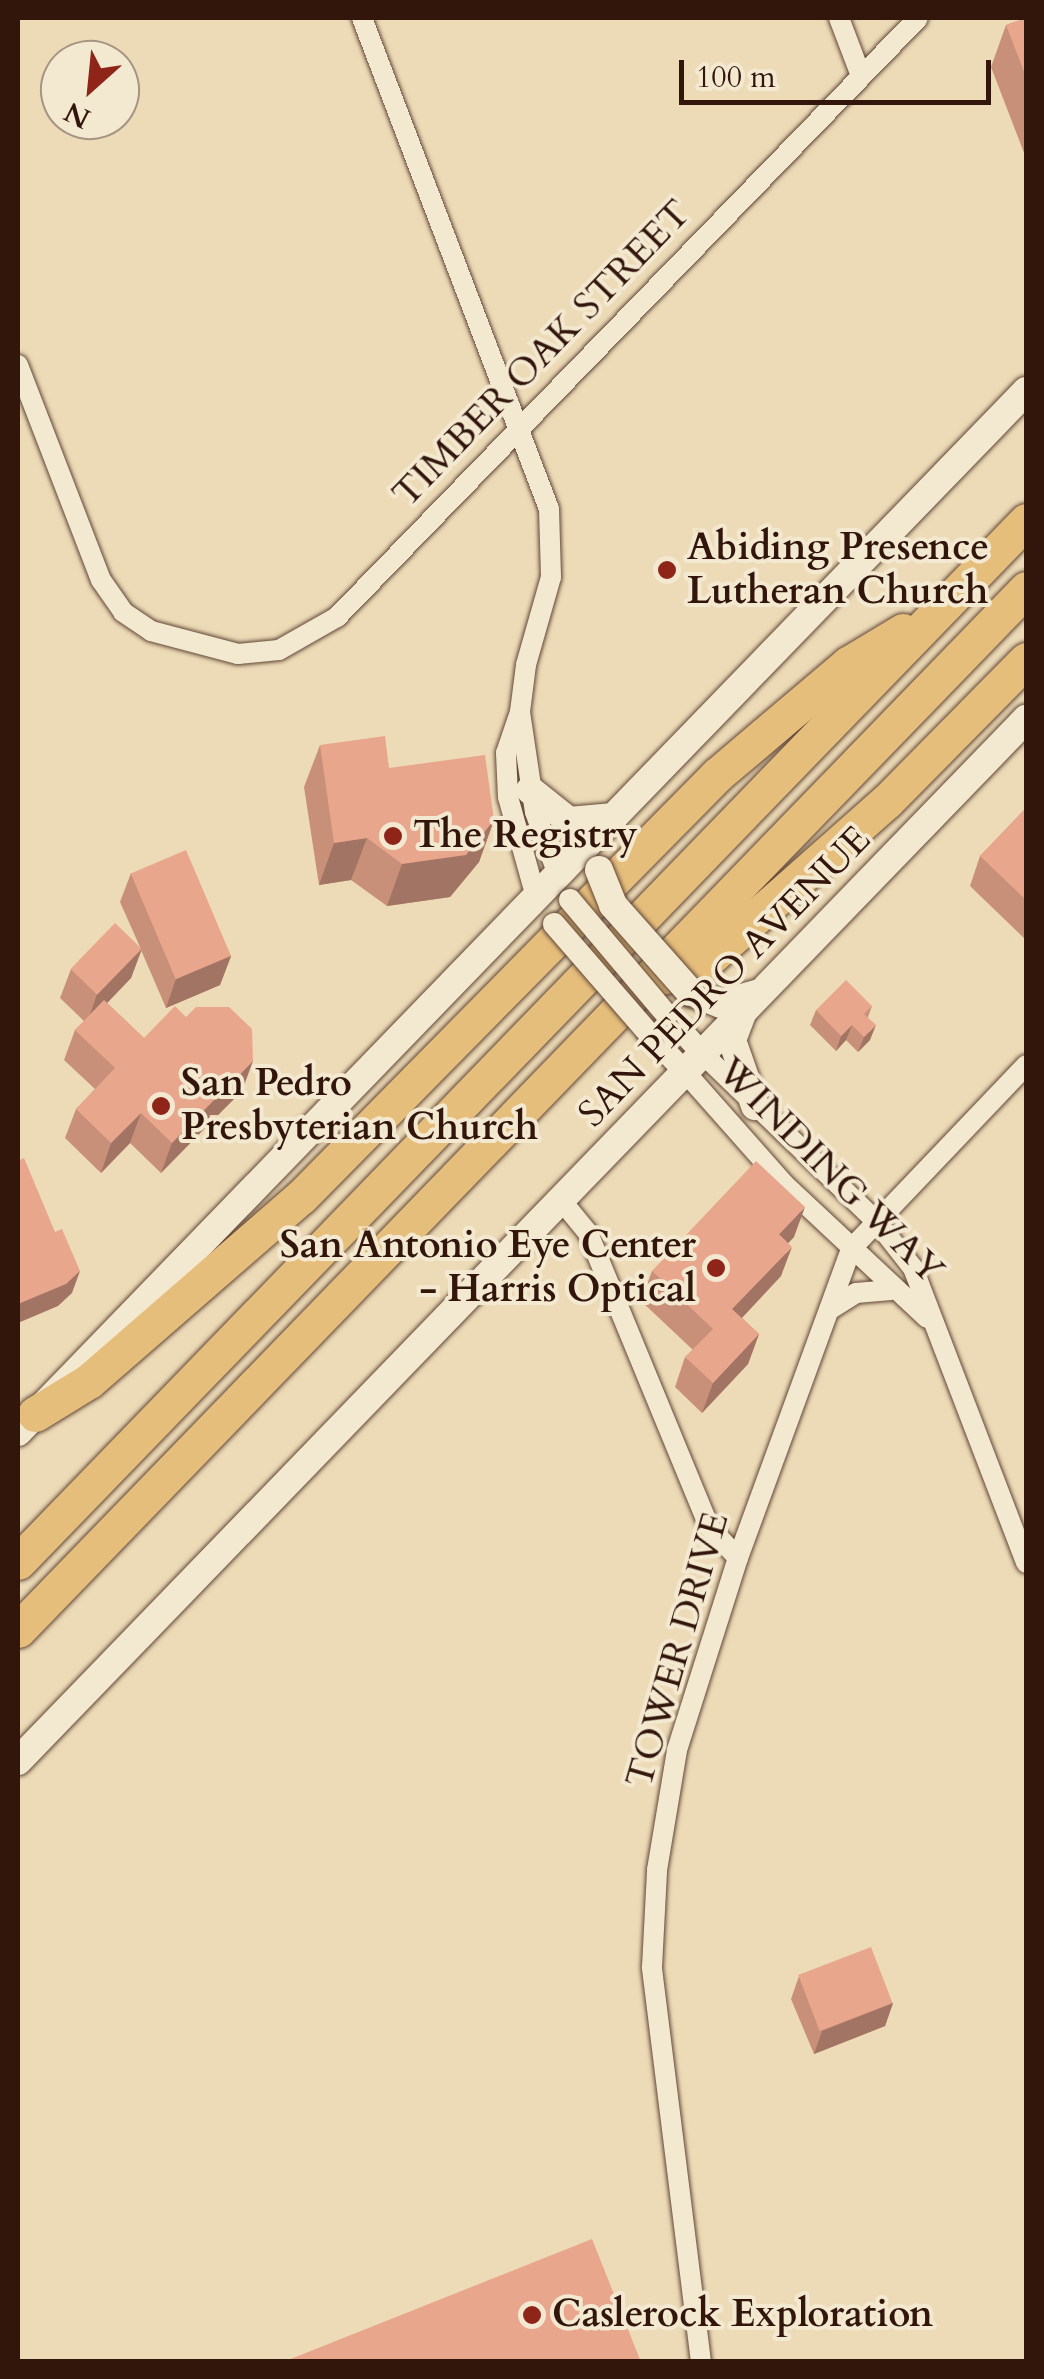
<!DOCTYPE html>
<html>
<head>
<meta charset="utf-8">
<style>
	body { margin:0 }
	#map { position:relative; width:1044px; height:2379px; overflow:hidden; background:#eddbb7; font-family:Cardo,serif }
	div>[style] { position:absolute }
	.roads { filter:drop-shadow(0 0 2px #614737) drop-shadow(0 0 2px #614737) }
	.minor>* { height:20px; margin:-10px; padding:0 10px; transform-origin:10px; border-radius:10px; background:#f3e8d0 }
	.tertiary>* { height:22px; margin:-11px; padding:0 11px; transform-origin:11px; border-radius:11px; background:#f3e8d0 }
	.secondary>* { height:28px; margin:-14px; padding:0 14px; transform-origin:14px; border-radius:14px; background:#f3e8d0 }
	.motorway>* { height:35px; margin:-17.5px; padding:0 17.5px; transform-origin:17.5px; border-radius:17.5px; background:#e6be7c }
	.bridges { filter:drop-shadow(0 0 2px #614737) drop-shadow(0 0 2px #614737) }
	.tertiary-bridge>* { height:22px; margin:-11px; padding:0 11px; transform-origin:11px; border-radius:11px; background:#f3e8d0 }
	.secondary-bridge>* { height:28px; margin:-14px; padding:0 14px; transform-origin:14px; border-radius:14px; background:#f3e8d0 }
	.wall>* { inset:0; background:#c88f79 }
	.shaded-wall>* { inset:0; background:#a27463 }
	.building>* { inset:0; background:#e8a68d; transform-origin:0 0 }
	.dots>* { width:28px; height:28px; translate:-50% -50%; box-sizing:border-box; border:5px solid #f3e8d0; border-radius:50% }
	span { translate:-50% -50%; white-space:nowrap; text-align:center; line-height:1.15; -webkit-text-stroke:8px #f3e8d0; paint-order:stroke }
	.street-label { font-size:38px; color:#32160c }
	.poi-label { font-size:38px; color:#32160c; font-weight:700 }
	.left { translate:0 -50%; text-align:left }
	.right { translate:-100% -50%; text-align:right }
	.frame { position:absolute; inset:0; border:20px solid #32160c; pointer-events:none }
	.north { position:absolute; left:40px; top:40px; width:100px; height:100px; box-sizing:border-box; background:#f3e8d0; border:2px solid #a69482; border-radius:50%; rotate:207deg; font-size:28px; font-weight:700; line-height:40px; text-align:center; color:#32160c }
	.north::after { content:''; display:block; margin:auto; width:35px; height:45px; background:#8f2418; clip-path:polygon(50% 0,100% 100%,50% 72%,0 100%) }
	.scale { position:absolute; left:679px; top:60px; width:312px; height:45px; box-sizing:border-box; border:5px solid #32160c; border-top:0; padding-left:12px; font-size:30px; line-height:35px; white-space:nowrap; color:#32160c; -webkit-text-stroke:8px #f3e8d0; paint-order:stroke }
</style>
</head>
<body>
<div id="map">
	<div class="roads">
		<div class="minor">
			<i style="left:362px;top:18px;width:525px;rotate:69.15deg"></i>
			<i style="left:549px;top:509px;width:68px;rotate:88.3deg"></i>
			<i style="left:551px;top:577px;width:91px;rotate:105.9deg"></i>
			<i style="left:526px;top:665px;width:47px;rotate:97.3deg"></i>
			<i style="left:520px;top:712px;width:101px;rotate:81.5deg"></i>
			<i style="left:535px;top:812px;width:67px;rotate:69.9deg"></i>
			<i style="left:839px;top:18px;width:62px;rotate:69.2deg"></i>
			<i style="left:18px;top:365px;width:230px;rotate:68.9deg"></i>
			<i style="left:101px;top:580px;width:39px;rotate:55deg"></i>
			<i style="left:123px;top:612px;width:34px;rotate:34deg"></i>
			<i style="left:151px;top:631px;width:90px;rotate:14.8deg"></i>
			<i style="left:238px;top:654px;width:41px;rotate:-5.6deg"></i>
			<i style="left:279px;top:650px;width:67px;rotate:-29.6deg"></i>
			<i style="left:337px;top:617px;width:834px;rotate:-45.87deg"></i>
			<i style="left:520px;top:712px;width:43px;rotate:108.9deg"></i>
			<i style="left:506px;top:753px;width:44px;rotate:87.4deg"></i>
			<i style="left:508px;top:797px;width:104px;rotate:74.4deg"></i>
			<i style="left:703px;top:1054px;width:240px;rotate:44deg"></i>
			<i style="left:876px;top:1221px;width:60px;rotate:51.8deg"></i>
			<i style="left:913px;top:1268px;width:316px;rotate:69deg"></i>
			<i style="left:685px;top:1072px;width:149px;rotate:48.5deg"></i>
			<i style="left:784px;top:1184px;width:196px;rotate:43.1deg"></i>
			<i style="left:561px;top:1200px;width:43px;rotate:50.7deg"></i>
			<i style="left:588px;top:1233px;width:318px;rotate:67.6deg"></i>
			<i style="left:709px;top:1527px;width:42px;rotate:46.9deg"></i>
			<i style="left:829px;top:1310px;width:32px;rotate:-32deg"></i>
			<i style="left:856px;top:1293px;width:35px;rotate:-5deg"></i>
			<i style="left:701px;top:2362px;width:398px;rotate:-97.1deg"></i>
			<i style="left:652px;top:1967px;width:97px;rotate:-87deg"></i>
			<i style="left:657px;top:1870px;width:122px;rotate:-80.5deg"></i>
			<i style="left:677px;top:1750px;width:201px;rotate:-72.4deg"></i>
			<i style="left:738px;top:1558px;width:329px;rotate:-69.9deg"></i>
			<i style="left:851px;top:1249px;width:254px;rotate:-46.4deg"></i>
		</div>
		<div class="tertiary">
			<i style="left:667px;top:1015px;width:53px;rotate:47.3deg"></i>
			<i style="left:650px;top:1035px;width:51px;rotate:46.6deg"></i>
		</div>
		<div class="secondary">
			<i style="left:530px;top:790px;width:50px;rotate:38.5deg"></i>
			<i style="left:569px;top:821px;width:45px;rotate:-5.1deg"></i>
			<i style="left:690px;top:992px;width:33px;rotate:21deg"></i>
			<i style="left:721px;top:1004px;width:40px;rotate:-16deg"></i>
			<i style="left:742px;top:1014px;width:28px;rotate:111deg"></i>
			<i style="left:732px;top:1040px;width:70px;rotate:70.8deg"></i>
			<i style="left:18px;top:1432px;width:1449px;rotate:-45.92deg"></i>
			<i style="left:18px;top:1761px;width:1450px;rotate:-45.95deg"></i>
		</div>
		<div class="motorway">
			<i style="left:647px;top:980px;width:51px;rotate:-12.4deg"></i>
			<i style="left:697px;top:969px;width:254px;rotate:-41.5deg"></i>
			<i style="left:887px;top:801px;width:198px;rotate:-45.4deg"></i>
			<i style="left:35px;top:1414px;width:63px;rotate:-31.4deg"></i>
			<i style="left:89px;top:1381px;width:281px;rotate:-41deg"></i>
			<i style="left:301px;top:1197px;width:593px;rotate:-45.41deg"></i>
			<i style="left:717px;top:775px;width:172px;rotate:-40.3deg"></i>
			<i style="left:848px;top:664px;width:64px;rotate:-31deg"></i>
			<i style="left:18px;top:1562px;width:1449px;rotate:-45.92deg"></i>
			<i style="left:18px;top:1630px;width:1449px;rotate:-45.92deg"></i>
		</div>
	</div>
	<div class="bridges">
		<div class="tertiary-bridge">
			<i style="left:570px;top:900px;width:150px;rotate:49.9deg"></i>
			<i style="left:554px;top:924px;width:147px;rotate:49.1deg"></i>
		</div>
		<div class="secondary-bridge">
			<i style="left:599px;top:870px;width:38px;rotate:68deg"></i>
			<i style="left:613px;top:905px;width:116px;rotate:48.5deg"></i>
		</div>
	</div>
	<div class="wall">
		<i style="clip-path:polygon(1026px 18px,1026px 158px,991px 67px,1006px 25px)"></i>
		<i style="clip-path:polygon(320px 745px,389px 768px,494px 820px,479px 862px,450px 897px,387px 906px,351px 880px,319px 885px,304px 787px)"></i>
		<i style="clip-path:polygon(1026px 808px,1026px 940px,970px 886px,980px 856px)"></i>
		<i style="clip-path:polygon(131px 873px,231px 956px,220px 985px,166px 1008px,141px 950px,131px 978px,107px 1003px,144px 1038px,242px 1091px,218px 1115px,210px 1115px,206px 1127px,161px 1173px,130px 1143px,101px 1173px,65px 1138px,76px 1109px,95px 1089px,64px 1060px,75px 1030px,84px 1021px,60px 998px,71px 969px,140px 947px,120px 902px)"></i>
		<i style="clip-path:polygon(872px 1006px,868px 1017px,870px 1040px,858px 1052px,846px 1040px,836px 1051px,810px 1025px,816px 1010px)"></i>
		<i style="clip-path:polygon(794px 1237px,788px 1243px,781px 1276px,742px 1318px,759px 1334px,748px 1364px,702px 1413px,675px 1387px,685px 1357px,693px 1350px,641px 1301px,652px 1271px)"></i>
		<i style="clip-path:polygon(799px 1976px,893px 2003px,885px 2026px,814px 2054px,791px 1999px)"></i>
	</div>
	<div class="shaded-wall">
		<i style="clip-path:polygon(494px 820px,479px 862px,450px 897px,387px 906px,402px 864px)"></i>
		<i style="clip-path:polygon(367px 838px,351px 880px,319px 885px,334px 843px)"></i>
		<i style="clip-path:polygon(142px 949px,131px 978px,87px 1024px,97px 994px)"></i>
		<i style="clip-path:polygon(231px 956px,220px 985px,166px 1008px,176px 979px)"></i>
		<i style="clip-path:polygon(852px 1025px,846px 1040px,836px 1051px,841px 1036px)"></i>
		<i style="clip-path:polygon(876px 1025px,870px 1040px,858px 1052px,864px 1037px)"></i>
		<i style="clip-path:polygon(253px 1061px,242px 1091px,218px 1115px,210px 1115px,206px 1127px,161px 1173px,172px 1143px,204px 1085px)"></i>
		<i style="clip-path:polygon(141px 1113px,130px 1143px,101px 1173px,111px 1143px)"></i>
		<i style="clip-path:polygon(805px 1207px,794px 1237px,768px 1264px,779px 1234px)"></i>
		<i style="clip-path:polygon(792px 1247px,781px 1276px,722px 1339px,732px 1309px)"></i>
		<i style="clip-path:polygon(80px 1271px,72px 1293px,58px 1306px,18px 1323px,18px 1304px)"></i>
		<i style="clip-path:polygon(759px 1334px,748px 1364px,702px 1413px,713px 1383px)"></i>
		<i style="clip-path:polygon(893px 2003px,885px 2026px,814px 2054px,822px 2031px)"></i>
	</div>
	<div class="building">
		<i style="clip-path:polygon(1026px 18px,1026px 77px,1006px 25px)"></i>
		<i style="clip-path:polygon(385px 736px,389px 768px,485px 755px,494px 820px,466px 855px,402px 864px,367px 838px,334px 843px,320px 745px)"></i>
		<i style="clip-path:polygon(1026px 808px,1026px 900px,980px 856px)"></i>
		<i style="left:186px;top:850px;width:115px;height:60px;rotate:67deg"></i>
		<i style="left:115px;top:923px;width:37px;height:64px;rotate:44deg"></i>
		<i style="clip-path:polygon(846px 980px,872px 1006px,864px 1014px,876px 1025px,864px 1037px,852px 1025px,841px 1036px,816px 1010px)"></i>
		<i style="clip-path:polygon(104px 1000px,144px 1038px,175px 1006px,186px 1017px,196px 1007px,229px 1007px,252px 1029px,253px 1061px,229px 1086px,204px 1085px,217px 1097px,172px 1143px,141px 1113px,111px 1143px,76px 1109px,115px 1068px,75px 1030px)"></i>
		<i style="clip-path:polygon(24px 1158px,55px 1232px,62px 1229px,80px 1271px,66px 1284px,18px 1304px,18px 1161px)"></i>
		<i style="clip-path:polygon(756px 1161px,805px 1207px,779px 1234px,792px 1247px,732px 1309px,759px 1334px,713px 1383px,685px 1357px,713px 1329px,652px 1271px)"></i>
		<i style="left:871px;top:1947px;width:60px;height:78px;rotate:69deg"></i>
		<i style="clip-path:polygon(592px 2239px,641px 2362px,283px 2362px)"></i>
	</div>
	<div class="dots">
		<i style="left:667px;top:570px;background:#8f2418"></i>
		<i style="left:393px;top:836px;background:#8f2418"></i>
		<i style="left:161px;top:1106px;background:#8f2418"></i>
		<i style="left:716px;top:1268px;background:#8f2418"></i>
		<i style="left:532px;top:2315px;background:#8f2418"></i>
	</div>
	<div class="street-label">
		<span style="left:542px;top:354px;rotate:-46deg">TIMBER OAK STREET</span>
		<span style="left:725px;top:977px;rotate:-46deg">SAN PEDRO AVENUE</span>
		<span style="left:830px;top:1171px;rotate:45deg">WINDING WAY</span>
		<span style="left:678px;top:1650px;rotate:-74deg">TOWER DRIVE</span>
	</div>
	<div class="poi-label">
		<span class="left" style="left:687px;top:570px">Abiding Presence<br>Lutheran Church</span>
		<span class="left" style="left:413px;top:836px">The Registry</span>
		<span class="left" style="left:181px;top:1106px">San Pedro<br>Presbyterian Church</span>
		<span class="right" style="left:696px;top:1268px">San Antonio Eye Center<br>- Harris Optical</span>
		<span class="left" style="left:552px;top:2315px">Caslerock Exploration</span>
	</div>
	<div class="frame"></div>
	<div class="north">N</div>
	<div class="scale">100 m</div>
</div>
</body>
</html>
